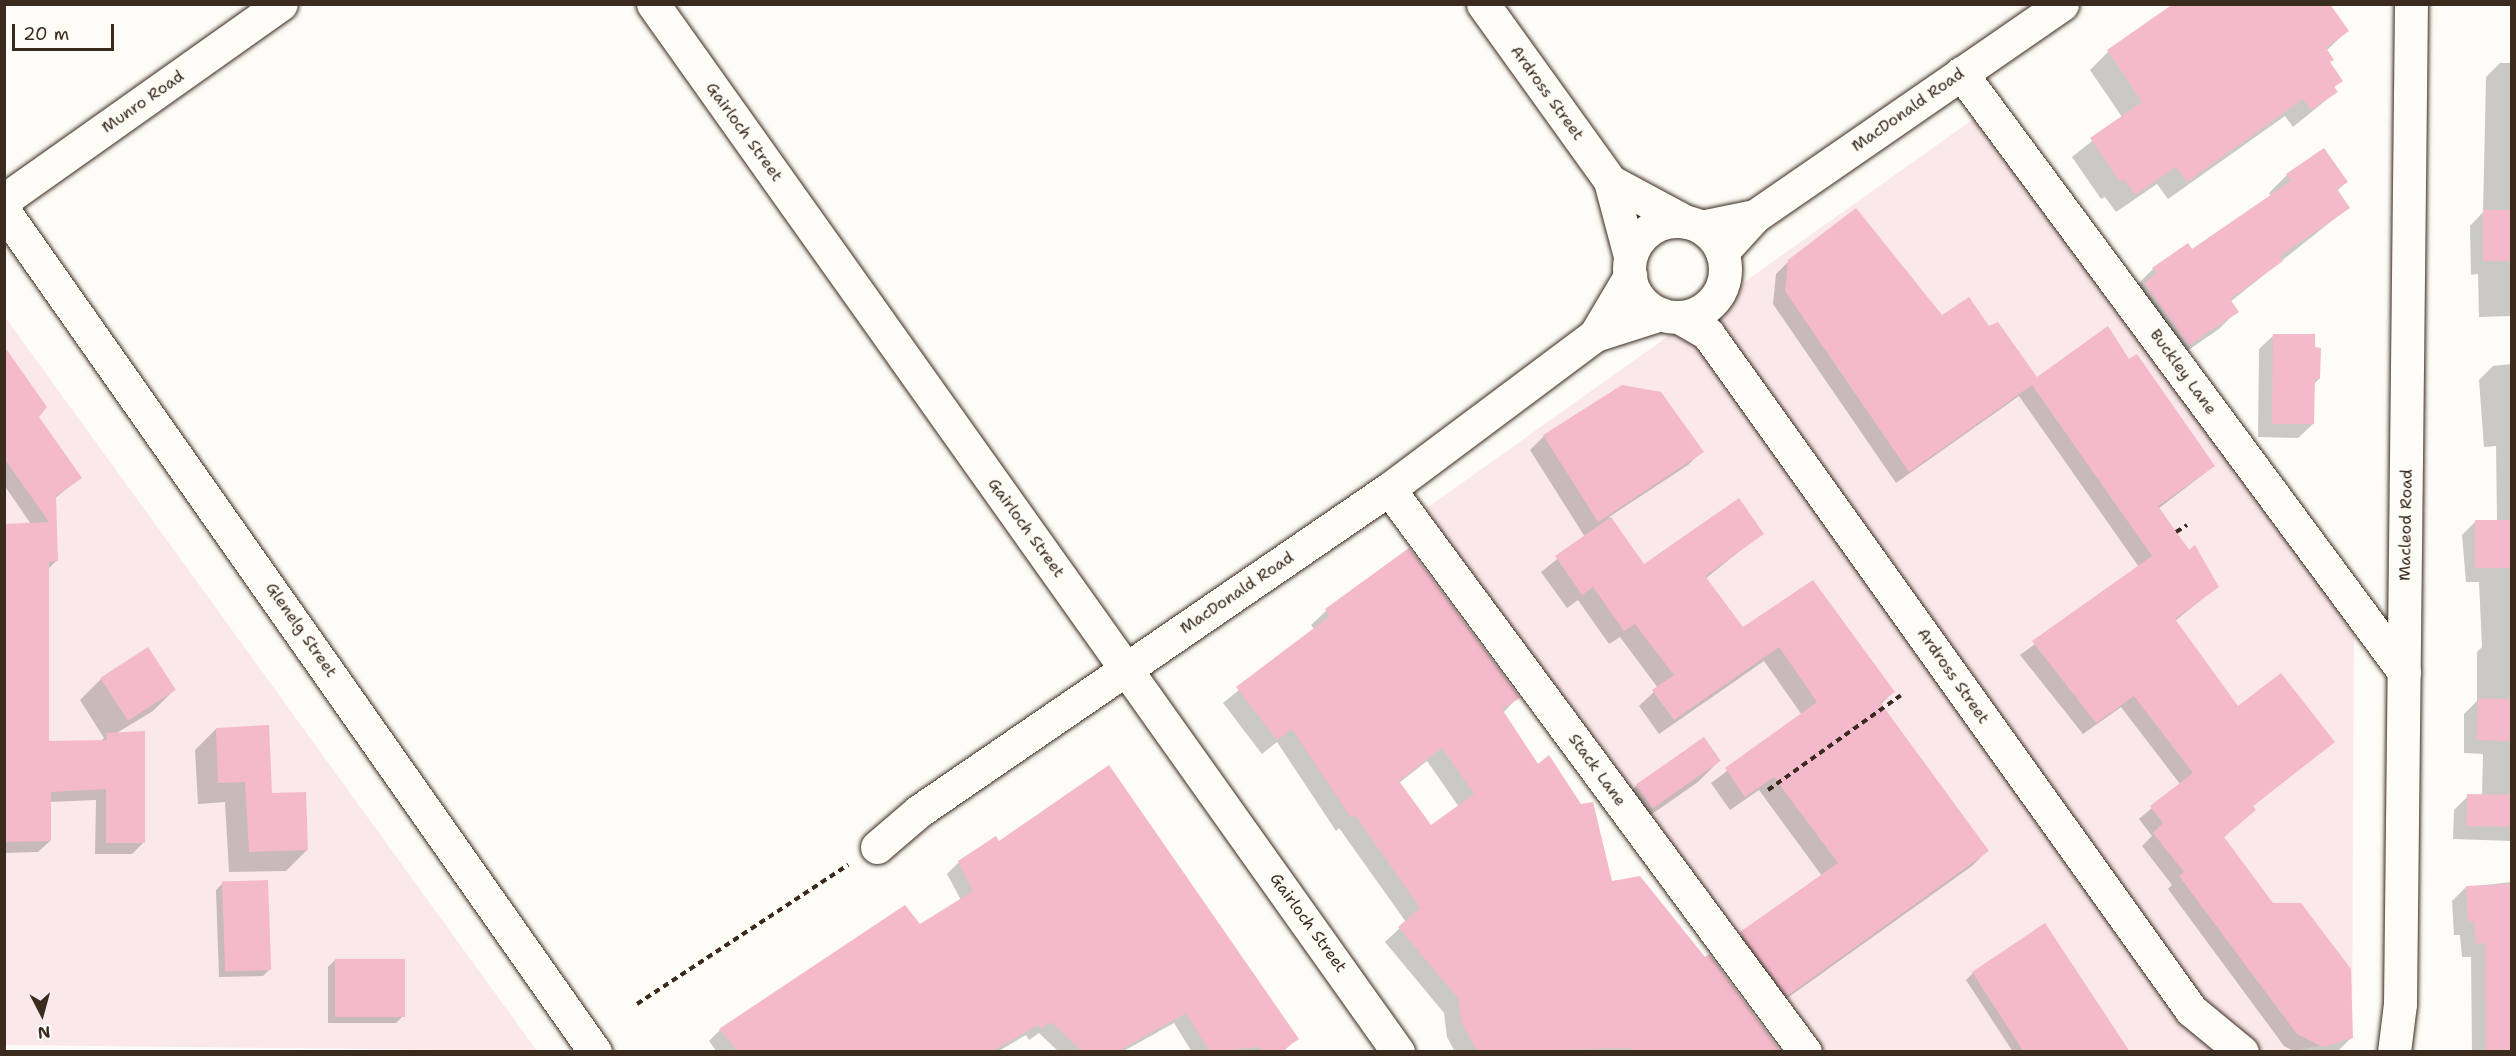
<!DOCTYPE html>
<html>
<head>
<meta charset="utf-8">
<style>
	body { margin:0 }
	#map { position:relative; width:2516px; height:1056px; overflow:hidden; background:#fdfcf7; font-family:"Shantell Sans",sans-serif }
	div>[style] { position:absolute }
	.built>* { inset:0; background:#fae8ea }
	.shadow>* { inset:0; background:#0003 }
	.building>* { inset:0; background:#f4bacb; transform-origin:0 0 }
	.path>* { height:4px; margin-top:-2px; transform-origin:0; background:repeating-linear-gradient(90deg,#3b2a1e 0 6px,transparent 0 10.5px) }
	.roads { filter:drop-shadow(0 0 2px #3b2a1e) drop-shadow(0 0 2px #3b2a1e) }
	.street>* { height:33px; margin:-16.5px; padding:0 16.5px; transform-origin:16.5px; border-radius:16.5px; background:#fdfcf7 }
	.secondary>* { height:33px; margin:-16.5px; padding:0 16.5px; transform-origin:16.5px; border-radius:16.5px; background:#fdfcf7 }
	.secondary>.ring { margin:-16.5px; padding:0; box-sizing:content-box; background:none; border:33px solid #fdfcf7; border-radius:50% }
	span { translate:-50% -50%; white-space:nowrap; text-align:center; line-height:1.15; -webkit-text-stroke:5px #fdfcf7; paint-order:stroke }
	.street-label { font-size:16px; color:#3b2a1e }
	.frame { position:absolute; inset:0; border:6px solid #3b2a1e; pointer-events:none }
	.north { position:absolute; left:12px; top:984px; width:60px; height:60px; -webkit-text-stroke:4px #fdfcf7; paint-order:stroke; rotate:174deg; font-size:16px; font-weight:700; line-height:24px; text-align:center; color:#3b2a1e }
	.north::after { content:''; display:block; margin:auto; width:21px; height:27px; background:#3b2a1e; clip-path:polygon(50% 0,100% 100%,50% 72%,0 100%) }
	.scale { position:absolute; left:12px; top:24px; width:102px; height:27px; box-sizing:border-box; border:3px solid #3b2a1e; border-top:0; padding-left:8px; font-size:18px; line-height:21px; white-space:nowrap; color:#3b2a1e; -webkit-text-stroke:4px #fdfcf7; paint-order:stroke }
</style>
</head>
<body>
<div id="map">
	<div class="built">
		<i style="clip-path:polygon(1996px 103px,2354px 606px,2352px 1039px,2289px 1052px,1813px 1051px,1417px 515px)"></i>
		<i style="clip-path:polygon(5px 317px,537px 1051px,5px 1045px)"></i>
	</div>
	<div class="shadow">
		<i style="clip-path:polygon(2173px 4px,2347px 31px,2326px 51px,2336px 92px,2293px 127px,2285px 116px,2168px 199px,2157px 184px,2116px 212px,2105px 197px,2101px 199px,2072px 157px,2122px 117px,2090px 70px,2108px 52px)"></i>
		<i style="clip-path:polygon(2500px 63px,2512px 63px,2512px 316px,2479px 317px,2478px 274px,2471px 275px,2470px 226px,2483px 212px,2486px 77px)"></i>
		<i style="clip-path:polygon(2287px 175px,2346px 182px,2337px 191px,2348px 208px,2230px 302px,2237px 311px,2219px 329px,2171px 362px,2135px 287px,2153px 269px,2192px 251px,2271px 196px,2269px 193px)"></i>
		<i style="clip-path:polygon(1789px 261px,1942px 317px,1989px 328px,2036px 379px,2128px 361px,2214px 466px,2158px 509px,2217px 587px,2175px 621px,2237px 708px,2333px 742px,2252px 807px,2254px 810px,2223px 838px,2351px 1038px,2339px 1050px,2295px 1052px,2284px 1046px,2168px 889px,2172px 885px,2142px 846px,2152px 836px,2139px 819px,2180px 784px,2121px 707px,2083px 734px,2020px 655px,2139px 567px,2019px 396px,1896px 483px,1773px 304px,1776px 274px)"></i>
		<i style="clip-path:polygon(2274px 335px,2314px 349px,2319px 379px,2313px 385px,2313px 424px,2298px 438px,2258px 437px,2259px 349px)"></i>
		<i style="clip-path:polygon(4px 352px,37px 417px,80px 478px,54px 499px,56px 561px,47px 570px,47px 742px,100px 742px,104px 738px,80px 700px,101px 679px,148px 649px,174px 690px,153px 711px,115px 734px,144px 842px,132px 854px,95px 854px,96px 800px,49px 802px,50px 841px,38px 852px,4px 853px,4px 525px,31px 524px,4px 485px)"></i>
		<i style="clip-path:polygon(2512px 364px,2512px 841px,2453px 839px,2454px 810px,2468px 796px,2482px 796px,2483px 754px,2464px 753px,2464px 714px,2477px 701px,2477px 652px,2482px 647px,2479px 582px,2466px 582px,2462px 535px,2476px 521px,2497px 522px,2496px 446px,2484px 447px,2479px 380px,2493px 366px)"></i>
		<i style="clip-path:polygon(1622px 387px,1702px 451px,1688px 465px,1609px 517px,1644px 566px,1762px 533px,1705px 579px,1743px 629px,1893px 692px,1880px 705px,1987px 851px,1972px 866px,1772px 1009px,1726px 948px,1822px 876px,1759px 790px,1730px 810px,1711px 783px,1802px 715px,1764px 661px,1659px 734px,1639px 706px,1658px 688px,1620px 637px,1609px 644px,1578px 600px,1567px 608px,1541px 572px,1585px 537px,1530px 450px,1544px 436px)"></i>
		<i style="clip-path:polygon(evenodd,1409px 550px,1518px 697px,1503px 713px,1611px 883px,1779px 1052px,1455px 1052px,1447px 1037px,1444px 1013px,1385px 942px,1406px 922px,1339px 828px,1336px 831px,1277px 742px,1262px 754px,1223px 703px,1314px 629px,1311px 625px,1326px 611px,1409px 550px,1427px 761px,1459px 807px,1430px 827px,1399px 783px,1427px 761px)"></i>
		<i style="clip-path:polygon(216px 729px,271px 794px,307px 850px,286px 871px,229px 872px,225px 802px,198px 804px,195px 750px)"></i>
		<i style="clip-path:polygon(1719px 761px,1698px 782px,1632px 828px,1616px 806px,1637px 785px)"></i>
		<i style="clip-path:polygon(999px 843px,1297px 1038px,1283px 1052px,1192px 1052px,1174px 1023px,1122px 1052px,1059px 1052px,1039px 1033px,1029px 1040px,1026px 1035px,997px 1052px,717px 1052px,709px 1041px,720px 1030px,919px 926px,961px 900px,947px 874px,959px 862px)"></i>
		<i style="clip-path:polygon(2512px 882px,2512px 1052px,2472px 1052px,2471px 957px,2462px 957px,2460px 935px,2454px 935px,2452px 901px,2466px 887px)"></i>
		<i style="clip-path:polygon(223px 883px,270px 969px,263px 976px,219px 977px,216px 890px)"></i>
		<i style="clip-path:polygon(335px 960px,403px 1016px,396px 1023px,328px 1023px,328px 967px)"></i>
		<i style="clip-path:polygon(1973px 973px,2128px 1052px,2013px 1052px,1966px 980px)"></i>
	</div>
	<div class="building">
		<i style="clip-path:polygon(2173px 4px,2330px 4px,2349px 31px,2326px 48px,2334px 60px,2330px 62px,2343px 81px,2334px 87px,2338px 92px,2311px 110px,2303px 99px,2187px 182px,2176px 167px,2135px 195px,2124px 179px,2120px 182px,2090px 138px,2142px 102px,2107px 50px)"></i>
		<i style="clip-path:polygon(2324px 148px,2348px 182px,2337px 189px,2350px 208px,2280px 256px,2283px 261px,2230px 299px,2239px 312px,2189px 345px,2144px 283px,2157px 273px,2152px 268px,2188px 243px,2192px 249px,2291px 181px,2286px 174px)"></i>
		<i style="clip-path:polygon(1856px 208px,1942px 315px,1969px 297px,1989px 326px,1998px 322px,2037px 377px,2108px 326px,2129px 359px,2137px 354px,2215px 466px,2158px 506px,2189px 550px,2195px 545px,2219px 587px,2175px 619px,2238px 706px,2281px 673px,2335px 742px,2253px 806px,2256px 810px,2224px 837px,2273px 903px,2301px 903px,2351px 969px,2353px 1038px,2323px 1047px,2297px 1034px,2179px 876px,2184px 872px,2153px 833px,2163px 823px,2150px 806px,2193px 773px,2134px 696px,2096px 723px,2032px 641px,2152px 556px,2032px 385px,1909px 472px,1785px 291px,1788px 260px)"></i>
		<i style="left:2483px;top:210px;width:28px;height:51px"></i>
		<i style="clip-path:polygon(2273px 334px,2315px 334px,2315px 347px,2321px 348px,2320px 379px,2315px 379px,2314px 424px,2272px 424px)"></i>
		<i style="clip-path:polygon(4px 346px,47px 407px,39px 417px,82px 478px,56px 496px,58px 561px,49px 562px,49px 741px,107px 740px,107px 733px,145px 731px,145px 843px,106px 843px,106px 789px,51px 792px,51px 841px,4px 842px,4px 524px,49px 522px,4px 458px)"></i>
		<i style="clip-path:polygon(1622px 385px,1661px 392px,1704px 452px,1598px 522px,1543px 435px)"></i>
		<i style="clip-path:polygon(1739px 498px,1764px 534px,1705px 576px,1743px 627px,1813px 580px,1895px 692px,1880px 702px,1989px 851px,1787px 996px,1740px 932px,1838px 863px,1774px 777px,1745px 797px,1725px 768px,1817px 702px,1779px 647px,1674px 720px,1652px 690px,1674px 675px,1635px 624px,1624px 631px,1593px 587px,1582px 595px,1555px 556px,1611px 517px,1644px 564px)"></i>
		<i style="left:2475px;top:520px;width:36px;height:48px"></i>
		<i style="clip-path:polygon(evenodd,1409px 548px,1520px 698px,1502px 709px,1538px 764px,1549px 755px,1581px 804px,1593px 802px,1612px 881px,1640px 876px,1705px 957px,1709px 954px,1781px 1052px,1631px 1052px,1630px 1048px,1478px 1052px,1461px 1022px,1458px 998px,1398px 927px,1420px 908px,1355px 815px,1351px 818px,1292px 729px,1277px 740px,1236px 687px,1330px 616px,1325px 609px,1409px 548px,1442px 748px,1474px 794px,1431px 825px,1399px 781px,1442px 748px)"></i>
		<i style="left:148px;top:647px;width:51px;height:57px;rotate:57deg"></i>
		<i style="left:2478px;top:698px;width:33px;height:42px;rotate:2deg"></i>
		<i style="clip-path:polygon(269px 725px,272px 793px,306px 792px,308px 850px,249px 852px,245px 782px,218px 783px,216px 728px)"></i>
		<i style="left:1704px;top:737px;width:29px;height:83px;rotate:55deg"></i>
		<i style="clip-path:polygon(1109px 765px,1299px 1039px,1280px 1052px,1263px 1052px,1260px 1047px,1210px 1052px,1186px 1013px,1117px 1052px,1083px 1052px,1051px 1022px,1041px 1029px,1038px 1025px,991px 1052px,738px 1052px,719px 1029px,905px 905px,920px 924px,973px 891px,958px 861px,996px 836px,999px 841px)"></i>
		<i style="left:2467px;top:794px;width:44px;height:32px;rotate:1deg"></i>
		<i style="left:268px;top:880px;width:90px;height:46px;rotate:88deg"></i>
		<i style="clip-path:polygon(2511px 884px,2511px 1052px,2486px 1052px,2485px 943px,2476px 944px,2474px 921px,2468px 922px,2466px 886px)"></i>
		<i style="clip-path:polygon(2045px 923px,2130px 1052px,2024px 1052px,1972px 972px)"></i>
		<i style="left:335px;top:959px;width:70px;height:58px"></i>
	</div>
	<div class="path">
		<i style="left:2176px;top:532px;width:13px;rotate:-32deg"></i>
		<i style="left:1768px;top:790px;width:163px;rotate:-35.5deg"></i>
		<i style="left:637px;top:1004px;width:253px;rotate:-33.4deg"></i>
	</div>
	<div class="roads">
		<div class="street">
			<i style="left:653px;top:4px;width:1286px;rotate:54.59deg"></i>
			<i style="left:1961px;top:73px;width:745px;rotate:53.51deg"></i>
			<i style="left:4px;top:200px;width:339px;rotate:-35.3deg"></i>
			<i style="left:4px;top:211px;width:1028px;rotate:54.9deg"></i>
			<i style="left:1701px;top:227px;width:55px;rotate:-11.5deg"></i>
			<i style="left:1722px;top:252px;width:49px;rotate:-47.5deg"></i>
			<i style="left:1755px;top:216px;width:373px;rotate:-34.6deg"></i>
			<i style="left:1595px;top:335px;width:69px;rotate:-59.3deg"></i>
			<i style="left:1389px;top:489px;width:700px;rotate:53.54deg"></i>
			<i style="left:877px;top:847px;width:55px;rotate:-40.6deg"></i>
			<i style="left:919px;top:811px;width:570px;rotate:-34.42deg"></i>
			<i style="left:1389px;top:489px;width:257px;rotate:-36.8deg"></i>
			<i style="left:1595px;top:335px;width:69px;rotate:-17.7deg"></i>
		</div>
		<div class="secondary">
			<i style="left:1483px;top:4px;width:218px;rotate:54.3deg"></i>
			<i style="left:1610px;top:181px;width:78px;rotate:75.1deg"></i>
			<i style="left:1610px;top:181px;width:86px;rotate:28.3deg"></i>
			<i class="ring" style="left:1629px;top:221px;width:63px;height:63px"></i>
			<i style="left:1679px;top:317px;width:34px;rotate:30deg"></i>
			<i style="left:1708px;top:334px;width:831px;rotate:54.45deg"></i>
			<i style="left:2191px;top:1010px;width:66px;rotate:39.5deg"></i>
			<i style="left:2394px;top:1052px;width:48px;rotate:-82.9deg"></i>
			<i style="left:2400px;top:1004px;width:1000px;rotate:-89.37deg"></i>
		</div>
	</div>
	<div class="street-label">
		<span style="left:1547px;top:93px;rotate:54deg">Ardross Street</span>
		<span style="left:143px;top:102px;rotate:-35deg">Munro Road</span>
		<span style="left:1908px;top:110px;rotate:-35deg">MacDonald Road</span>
		<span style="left:744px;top:132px;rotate:54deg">Gairloch Street</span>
		<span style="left:2183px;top:372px;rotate:54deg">Buckley Lane</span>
		<span style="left:2406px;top:525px;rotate:-89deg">Macleod Road</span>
		<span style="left:1026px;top:528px;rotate:54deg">Gairloch Street</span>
		<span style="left:1237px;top:593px;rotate:-34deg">MacDonald Road</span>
		<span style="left:301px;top:630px;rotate:55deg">Glenelg Street</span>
		<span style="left:1953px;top:676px;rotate:55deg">Ardross Street</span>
		<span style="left:1597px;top:770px;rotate:54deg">Stack Lane</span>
		<span style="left:1308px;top:923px;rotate:54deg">Gairloch Street</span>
	</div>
	<div class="frame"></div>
	<div class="north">N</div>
	<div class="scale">20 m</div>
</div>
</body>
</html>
